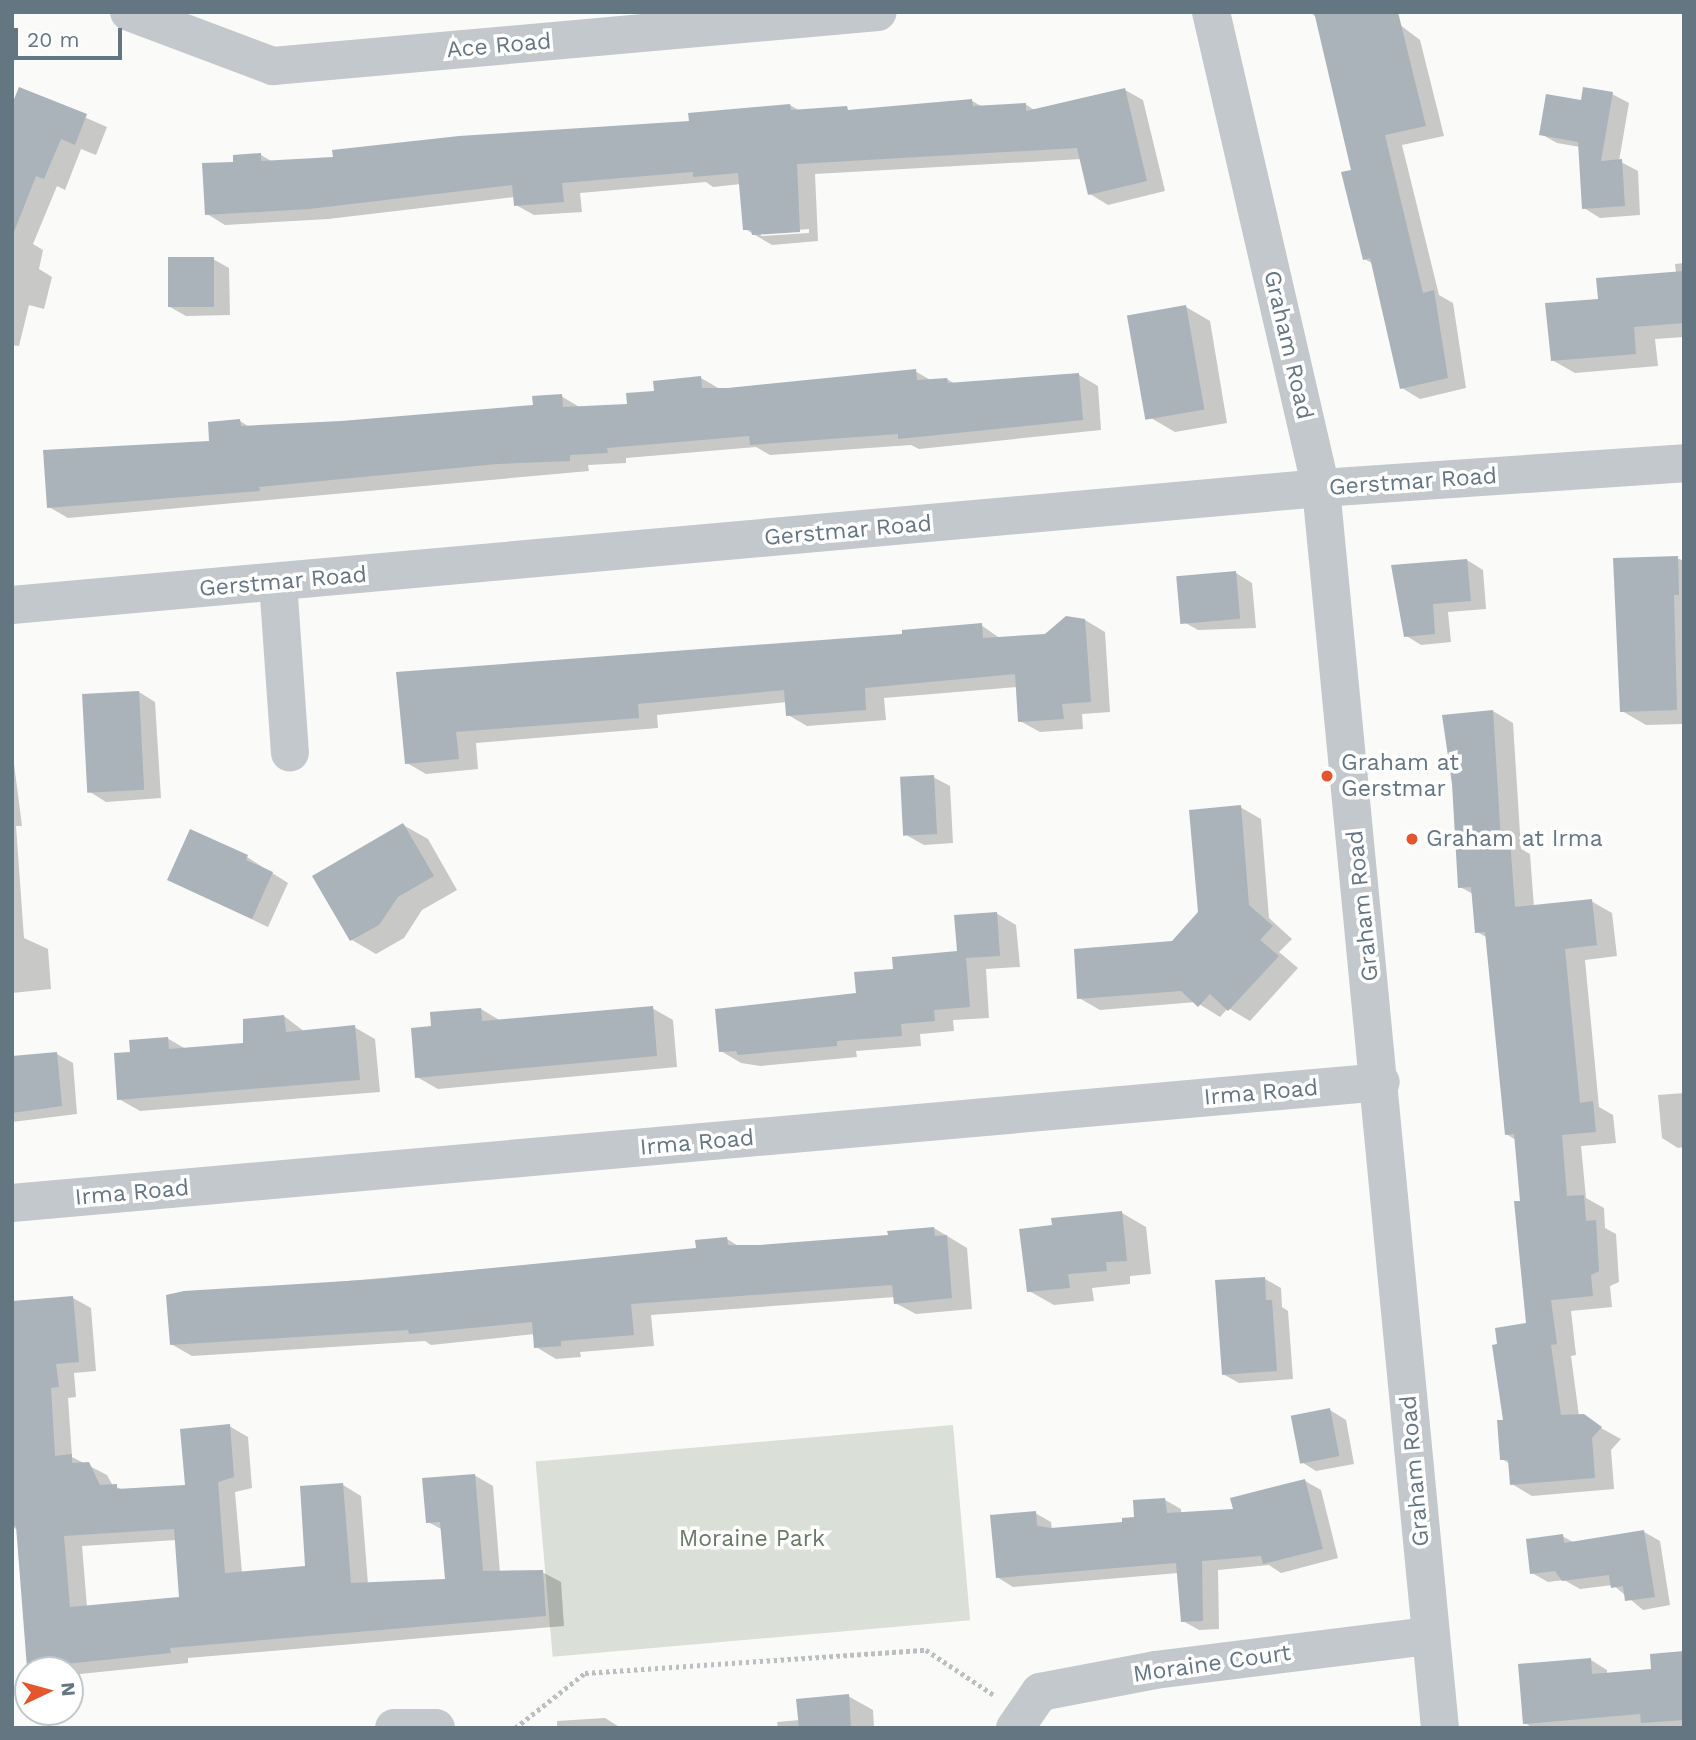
<!DOCTYPE html>
<html>
<head>
<meta charset="utf-8">
<style>
	body { margin:0 }
	#map { position:relative; width:1696px; height:1740px; overflow:hidden; background:#fafaf8; font-family:"Work Sans",sans-serif }
	div>[style] { position:absolute }
	.green>* { inset:0; background:#dadfd7; transform-origin:0 0 }
	.shadow>* { inset:0; background:#0003 }
	.building>* { inset:0; background:#aab3b9; transform-origin:0 0 }
	.path>* { height:4.5px; margin-top:-2.25px; transform-origin:0; background:repeating-linear-gradient(90deg,#bbbfc2 0 3.5px,transparent 0 7px) }
	.minor>* { height:38px; margin:-19px; padding:0 19px; transform-origin:19px; border-radius:19px; background:#c3c8cc }
	.tertiary>* { height:38px; margin:-19px; padding:0 19px; transform-origin:19px; border-radius:19px; background:#c3c8cc }
	.dots>* { width:19px; height:19px; translate:-50% -50%; box-sizing:border-box; border:4px solid #fff; border-radius:50% }
	span { translate:-50% -50%; white-space:nowrap; text-align:center; line-height:1.15; -webkit-text-stroke:7px #fff; paint-order:stroke }
	.street-label { font-size:23px; color:#657683 }
	.poi-label { font-size:23px; color:#657683 }
	.left { translate:0 -50%; text-align:left }
	.park-label { font-size:23px; color:#687a64 }
	.frame { position:absolute; inset:0; border:14px solid #657683; pointer-events:none }
	.north { position:absolute; left:14px; top:1656px; width:70px; height:70px; box-sizing:border-box; background:#fff; border:2px solid #c1c8cd; border-radius:50%; rotate:85deg; font-size:19px; font-weight:700; line-height:28px; text-align:center; color:#657683 }
	.north::after { content:''; display:block; margin:auto; width:24px; height:32px; background:#e4572e; clip-path:polygon(50% 0,100% 100%,50% 72%,0 100%) }
	.scale { position:absolute; left:14px; top:28px; width:108px; height:32px; box-sizing:border-box; border:4px solid #657683; border-top:0; padding-left:9px; font-size:21px; line-height:24px; white-space:nowrap; color:#657683; -webkit-text-stroke:5px #fff; paint-order:stroke }
</style>
</head>
<body>
<div id="map">
	<div class="green">
		<i style="left:953px;top:1425px;width:196px;height:419px;rotate:85deg"></i>
	</div>
	<div class="shadow">
		<i style="clip-path:polygon(1310px 12px,1383px 12px,1420px 40px,1444px 136px,1402px 145px,1439px 295px,1453px 303px,1466px 388px,1420px 399px,1402px 388px,1374px 264px,1364px 259px,1353px 171px,1317px 18px)"></i>
		<i style="clip-path:polygon(20px 89px,107px 127px,96px 155px,81px 149px,65px 190px,57px 186px,33px 244px,43px 250px,39px 269px,52px 277px,44px 309px,29px 305px,19px 346px,12px 345px,12px 109px)"></i>
		<i style="clip-path:polygon(evenodd,1125px 90px,1143px 100px,1165px 191px,1108px 205px,1090px 194px,1081px 159px,815px 174px,818px 241px,772px 245px,745px 229px,741px 184px,713px 187px,706px 182px,580px 193px,582px 212px,534px 215px,516px 205px,515px 197px,328px 219px,225px 225px,207px 214px,234px 164px,261px 155px,273px 162px,334px 159px,690px 122px,790px 105px,800px 111px,853px 111px,972px 101px,983px 107px,1025px 104px,1036px 111px,1125px 90px,809px 229px,809px 233px,761px 236px,761px 233px,809px 229px)"></i>
		<i style="clip-path:polygon(1612px 94px,1629px 103px,1619px 161px,1638px 171px,1640px 215px,1600px 218px,1584px 208px,1580px 147px,1557px 143px,1541px 134px,1583px 102px)"></i>
		<i style="clip-path:polygon(213px 259px,229px 268px,230px 315px,186px 316px,170px 307px)"></i>
		<i style="clip-path:polygon(1684px 263px,1684px 337px,1655px 339px,1658px 366px,1575px 373px,1552px 360px,1600px 301px,1676px 273px,1675px 264px)"></i>
		<i style="clip-path:polygon(1186px 307px,1210px 321px,1227px 423px,1175px 432px,1151px 418px)"></i>
		<i style="clip-path:polygon(915px 371px,932px 381px,947px 379px,955px 384px,1079px 375px,1098px 386px,1101px 430px,919px 449px,911px 445px,770px 455px,756px 447px,626px 458px,626px 463px,588px 465px,589px 471px,68px 518px,49px 507px,211px 442px,240px 421px,251px 428px,341px 423px,535px 407px,561px 396px,581px 408px,629px 405px,701px 378px,720px 389px)"></i>
		<i style="clip-path:polygon(1677px 558px,1684px 561px,1684px 724px,1646px 725px,1622px 711px)"></i>
		<i style="clip-path:polygon(1467px 560px,1483px 570px,1486px 609px,1448px 612px,1451px 642px,1421px 645px,1405px 635px,1393px 567px)"></i>
		<i style="clip-path:polygon(1236px 573px,1252px 583px,1256px 628px,1198px 630px,1182px 621px)"></i>
		<i style="clip-path:polygon(1085px 620px,1105px 632px,1110px 712px,1082px 714px,1083px 729px,1040px 732px,1020px 721px,1017px 687px,884px 698px,886px 720px,807px 726px,788px 715px,787px 702px,657px 715px,658px 728px,476px 743px,478px 769px,426px 774px,407px 763px,398px 674px,904px 636px,981px 625px,1001px 639px,1046px 635px)"></i>
		<i style="clip-path:polygon(139px 692px,155px 702px,161px 798px,106px 802px,90px 792px)"></i>
		<i style="clip-path:polygon(1493px 711px,1513px 723px,1521px 849px,1530px 854px,1534px 907px,1591px 901px,1612px 913px,1617px 956px,1585px 960px,1599px 1107px,1613px 1115px,1616px 1143px,1581px 1146px,1586px 1198px,1604px 1208px,1605px 1228px,1616px 1234px,1619px 1282px,1610px 1286px,1612px 1307px,1571px 1311px,1576px 1355px,1571px 1356px,1579px 1416px,1621px 1439px,1611px 1450px,1614px 1489px,1532px 1496px,1512px 1484px,1510px 1464px,1502px 1459px,1505px 1421px,1527px 1325px,1522px 1202px,1516px 1140px,1506px 1134px,1488px 938px,1477px 932px,1473px 894px,1460px 887px)"></i>
		<i style="clip-path:polygon(12px 748px,22px 826px,16px 826px,24px 938px,48px 949px,51px 989px,12px 993px)"></i>
		<i style="clip-path:polygon(933px 777px,950px 786px,953px 843px,924px 845px,908px 836px)"></i>
		<i style="clip-path:polygon(1240px 807px,1261px 819px,1269px 918px,1292px 939px,1279px 952px,1298px 968px,1250px 1021px,1228px 1008px,1220px 1017px,1196px 1002px,1100px 1010px,1079px 998px,1172px 943px,1200px 912px)"></i>
		<i style="clip-path:polygon(403px 825px,428px 839px,457px 890px,422px 910px,404px 938px,376px 954px,352px 940px)"></i>
		<i style="clip-path:polygon(247px 857px,288px 883px,268px 927px,185px 888px)"></i>
		<i style="clip-path:polygon(996px 913px,1016px 925px,1020px 967px,986px 969px,989px 1018px,953px 1020px,954px 1031px,920px 1034px,921px 1046px,856px 1051px,857px 1057px,760px 1066px,741px 1063px,721px 1051px,858px 995px,895px 970px,959px 953px)"></i>
		<i style="clip-path:polygon(652px 1008px,673px 1020px,677px 1067px,438px 1089px,417px 1077px,433px 1028px,481px 1009px,501px 1021px)"></i>
		<i style="clip-path:polygon(284px 1016px,305px 1032px,354px 1027px,375px 1039px,380px 1092px,140px 1111px,119px 1099px,131px 1054px,167px 1038px,186px 1049px,245px 1045px)"></i>
		<i style="clip-path:polygon(57px 1054px,73px 1063px,77px 1114px,12px 1122px,12px 1058px)"></i>
		<i style="clip-path:polygon(1684px 1093px,1684px 1147px,1678px 1148px,1662px 1138px,1658px 1095px)"></i>
		<i style="clip-path:polygon(1122px 1213px,1146px 1227px,1151px 1274px,1130px 1276px,1130px 1284px,1092px 1288px,1094px 1301px,1054px 1305px,1029px 1291px,1054px 1227px)"></i>
		<i style="clip-path:polygon(934px 1228px,967px 1248px,972px 1309px,916px 1314px,895px 1303px,895px 1297px,651px 1315px,654px 1346px,580px 1352px,581px 1357px,556px 1359px,536px 1347px,535px 1334px,431px 1345px,425px 1341px,192px 1356px,171px 1344px,168px 1297px,698px 1250px,727px 1239px,740px 1247px,890px 1237px)"></i>
		<i style="clip-path:polygon(1265px 1279px,1281px 1288px,1282px 1307px,1288px 1311px,1293px 1379px,1239px 1383px,1223px 1374px)"></i>
		<i style="clip-path:polygon(evenodd,73px 1298px,91px 1308px,96px 1371px,74px 1373px,76px 1397px,68px 1398px,72px 1457px,107px 1475px,113px 1486px,124px 1490px,187px 1486px,229px 1426px,248px 1437px,252px 1488px,235px 1492px,242px 1573px,307px 1568px,343px 1485px,361px 1496px,368px 1584px,447px 1581px,443px 1530px,428px 1522px,474px 1475px,493px 1486px,500px 1573px,542px 1572px,561px 1582px,564px 1626px,188px 1658px,188px 1663px,70px 1675px,70px 1670px,29px 1667px,18px 1530px,12px 1527px,73px 1298px,176px 1540px,181px 1599px,87px 1607px,82px 1546px,176px 1540px)"></i>
		<i style="clip-path:polygon(1330px 1410px,1346px 1420px,1354px 1464px,1316px 1471px,1300px 1461px)"></i>
		<i style="clip-path:polygon(1305px 1481px,1321px 1490px,1338px 1558px,1281px 1573px,1269px 1565px,1218px 1570px,1219px 1629px,1199px 1630px,1183px 1621px,1178px 1573px,1013px 1587px,997px 1577px,1035px 1513px,1051px 1522px,1052px 1530px,1124px 1524px,1165px 1500px,1181px 1509px,1181px 1514px,1235px 1510px)"></i>
		<i style="clip-path:polygon(1644px 1532px,1660px 1541px,1670px 1605px,1643px 1610px,1613px 1585px,1580px 1589px,1564px 1580px,1548px 1582px,1532px 1573px,1562px 1536px,1575px 1543px)"></i>
		<i style="clip-path:polygon(1684px 1653px,1684px 1728px,1533px 1728px,1525px 1723px,1591px 1660px,1607px 1670px,1607px 1675px,1652px 1671px)"></i>
		<i style="clip-path:polygon(848px 1696px,873px 1710px,874px 1728px,778px 1728px,777px 1722px,800px 1720px)"></i>
		<i style="clip-path:polygon(605px 1718px,621px 1728px,557px 1728px,557px 1721px)"></i>
	</div>
	<div class="building">
		<i style="clip-path:polygon(1314px 12px,1398px 12px,1426px 126px,1385px 135px,1423px 293px,1434px 290px,1448px 378px,1400px 389px,1370px 258px,1363px 260px,1341px 172px,1351px 170px)"></i>
		<i style="clip-path:polygon(19px 87px,87px 114px,75px 145px,61px 139px,44px 179px,36px 176px,14px 232px,12px 104px)"></i>
		<i style="clip-path:polygon(1583px 87px,1613px 92px,1601px 161px,1622px 159px,1625px 206px,1582px 209px,1578px 142px,1539px 135px,1546px 94px,1581px 100px)"></i>
		<i style="clip-path:polygon(1125px 88px,1147px 181px,1088px 195px,1077px 148px,797px 164px,800px 232px,752px 235px,751px 230px,743px 230px,738px 173px,693px 177px,693px 172px,562px 183px,564px 202px,514px 206px,512px 185px,309px 209px,205px 215px,202px 163px,233px 162px,233px 155px,261px 153px,261px 161px,333px 157px,332px 150px,459px 136px,689px 121px,688px 113px,790px 104px,791px 110px,847px 106px,848px 110px,972px 99px,973px 106px,1026px 103px,1026px 111px)"></i>
		<i style="left:214px;top:257px;width:50px;height:46px;rotate:90deg"></i>
		<i style="clip-path:polygon(1684px 271px,1684px 323px,1634px 327px,1636px 354px,1551px 361px,1545px 303px,1598px 299px,1596px 278px)"></i>
		<i style="left:1186px;top:305px;width:106px;height:60px;rotate:80deg"></i>
		<i style="clip-path:polygon(916px 369px,917px 380px,947px 378px,948px 383px,1079px 373px,1083px 420px,898px 439px,898px 434px,750px 445px,749px 436px,607px 448px,608px 453px,570px 455px,570px 461px,497px 464px,259px 487px,260px 491px,47px 508px,43px 450px,209px 441px,208px 422px,240px 419px,241px 426px,341px 421px,533px 405px,532px 396px,562px 394px,563px 407px,627px 404px,626px 393px,654px 391px,653px 381px,701px 376px,702px 388px,728px 388px)"></i>
		<i style="clip-path:polygon(1678px 556px,1679px 595px,1674px 595px,1677px 710px,1620px 712px,1613px 558px)"></i>
		<i style="clip-path:polygon(1467px 559px,1471px 601px,1433px 604px,1435px 634px,1404px 637px,1391px 565px)"></i>
		<i style="left:1236px;top:571px;width:48px;height:60px;rotate:85deg"></i>
		<i style="clip-path:polygon(1066px 616px,1085px 619px,1091px 702px,1062px 704px,1064px 719px,1018px 722px,1015px 674px,865px 688px,866px 710px,786px 716px,784px 690px,638px 704px,639px 718px,456px 732px,459px 759px,405px 764px,396px 672px,902px 634px,902px 630px,982px 623px,983px 638px,1045px 634px)"></i>
		<i style="left:139px;top:691px;width:99px;height:57px;rotate:87deg"></i>
		<i style="clip-path:polygon(1493px 710px,1501px 841px,1510px 840px,1515px 907px,1592px 899px,1597px 945px,1565px 949px,1580px 1103px,1593px 1101px,1596px 1132px,1562px 1135px,1567px 1196px,1584px 1195px,1586px 1221px,1596px 1220px,1599px 1271px,1591px 1275px,1593px 1296px,1551px 1300px,1557px 1344px,1551px 1345px,1561px 1415px,1584px 1414px,1602px 1427px,1592px 1438px,1595px 1478px,1510px 1485px,1508px 1460px,1500px 1460px,1497px 1420px,1503px 1420px,1492px 1345px,1497px 1344px,1495px 1328px,1526px 1323px,1514px 1201px,1520px 1201px,1514px 1134px,1505px 1135px,1485px 932px,1475px 933px,1471px 887px,1458px 888px,1452px 784px,1442px 715px)"></i>
		<i style="left:934px;top:775px;width:59px;height:34px;rotate:87deg"></i>
		<i style="clip-path:polygon(1241px 805px,1249px 905px,1273px 926px,1260px 940px,1279px 956px,1228px 1011px,1210px 994px,1198px 1007px,1181px 991px,1077px 999px,1074px 949px,1172px 941px,1198px 912px,1189px 810px)"></i>
		<i style="clip-path:polygon(403px 823px,434px 876px,398px 897px,379px 925px,350px 941px,312px 876px)"></i>
		<i style="clip-path:polygon(190px 829px,248px 855px,246px 860px,273px 872px,252px 919px,167px 880px)"></i>
		<i style="clip-path:polygon(997px 912px,1000px 956px,966px 958px,970px 1007px,934px 1010px,935px 1021px,901px 1024px,902px 1036px,837px 1041px,837px 1046px,738px 1055px,736px 1051px,719px 1052px,715px 1009px,856px 993px,854px 972px,893px 969px,892px 957px,957px 951px,954px 915px)"></i>
		<i style="clip-path:polygon(653px 1006px,657px 1056px,415px 1078px,411px 1028px,431px 1026px,430px 1012px,481px 1008px,482px 1021px)"></i>
		<i style="clip-path:polygon(284px 1015px,286px 1032px,355px 1025px,360px 1080px,117px 1100px,114px 1053px,130px 1052px,129px 1040px,168px 1037px,169px 1049px,243px 1043px,243px 1019px)"></i>
		<i style="clip-path:polygon(57px 1052px,62px 1106px,12px 1113px,12px 1056px)"></i>
		<i style="clip-path:polygon(1122px 1211px,1127px 1261px,1106px 1262px,1107px 1271px,1068px 1274px,1070px 1288px,1027px 1292px,1019px 1229px,1052px 1225px,1051px 1218px)"></i>
		<i style="clip-path:polygon(934px 1227px,935px 1236px,947px 1235px,952px 1298px,894px 1304px,892px 1285px,631px 1304px,634px 1335px,561px 1341px,561px 1346px,534px 1348px,532px 1322px,409px 1334px,408px 1330px,170px 1345px,166px 1295px,184px 1291px,379px 1279px,696px 1248px,695px 1240px,727px 1237px,728px 1245px,760px 1245px,888px 1235px,887px 1231px)"></i>
		<i style="clip-path:polygon(1265px 1277px,1266px 1300px,1272px 1300px,1277px 1371px,1222px 1375px,1215px 1280px)"></i>
		<i style="clip-path:polygon(evenodd,73px 1296px,79px 1362px,56px 1364px,59px 1387px,51px 1388px,55px 1456px,72px 1454px,72px 1463px,89px 1462px,100px 1485px,117px 1484px,117px 1489px,185px 1485px,180px 1429px,230px 1424px,234px 1477px,218px 1482px,225px 1573px,305px 1566px,300px 1486px,343px 1483px,351px 1583px,445px 1579px,440px 1522px,426px 1523px,422px 1478px,475px 1474px,483px 1571px,543px 1570px,546px 1616px,170px 1648px,171px 1653px,27px 1668px,16px 1526px,12px 1527px,12px 1301px,73px 1296px,174px 1529px,179px 1597px,70px 1607px,64px 1536px,174px 1529px)"></i>
		<i style="left:1330px;top:1408px;width:49px;height:40px;rotate:79deg"></i>
		<i style="clip-path:polygon(1305px 1479px,1323px 1549px,1263px 1564px,1261px 1556px,1202px 1561px,1203px 1621px,1181px 1622px,1176px 1563px,996px 1578px,990px 1515px,1036px 1511px,1037px 1526px,1051px 1528px,1122px 1522px,1122px 1518px,1134px 1517px,1133px 1500px,1165px 1498px,1167px 1513px,1233px 1509px,1230px 1498px)"></i>
		<i style="clip-path:polygon(1644px 1530px,1655px 1597px,1625px 1601px,1623px 1586px,1611px 1588px,1609px 1575px,1562px 1581px,1555px 1571px,1530px 1574px,1526px 1539px,1563px 1534px,1564px 1543px)"></i>
		<i style="clip-path:polygon(1684px 1651px,1684px 1720px,1641px 1723px,1640px 1714px,1523px 1724px,1518px 1664px,1591px 1658px,1592px 1674px,1651px 1669px,1650px 1654px)"></i>
		<i style="clip-path:polygon(849px 1694px,851px 1728px,799px 1728px,796px 1699px)"></i>
	</div>
	<div class="path">
		<i style="left:515px;top:1728px;width:89px;rotate:-38.2deg"></i>
		<i style="left:585px;top:1673px;width:342px;rotate:-3.9deg"></i>
		<i style="left:926px;top:1650px;width:82px;rotate:33.5deg"></i>
	</div>
	<div class="minor">
		<i style="left:129px;top:12px;width:154px;rotate:20.6deg"></i>
		<i style="left:273px;top:66px;width:607px;rotate:-5.1deg"></i>
		<i style="left:1211px;top:12px;width:489px;rotate:77deg"></i>
		<i style="left:1321px;top:488px;width:1246px;rotate:84.52deg"></i>
		<i style="left:278px;top:582px;width:171px;rotate:86deg"></i>
		<i style="left:12px;top:1203px;width:1374px;rotate:-5.05deg"></i>
		<i style="left:394px;top:1728px;width:42px"></i>
		<i style="left:1015px;top:1728px;width:44px;rotate:-55.2deg"></i>
		<i style="left:1040px;top:1692px;width:117px;rotate:-10.8deg"></i>
		<i style="left:1155px;top:1670px;width:276px;rotate:-7.1deg"></i>
	</div>
	<div class="tertiary">
		<i style="left:12px;top:605px;width:1314px;rotate:-5.11deg"></i>
		<i style="left:1321px;top:488px;width:364px;rotate:-3.9deg"></i>
	</div>
	<div class="dots">
		<i style="left:1327px;top:776px;background:#e4572e"></i>
		<i style="left:1412px;top:839px;background:#e4572e"></i>
	</div>
	<div class="street-label">
		<span style="left:499px;top:46px;rotate:-5deg">Ace Road</span>
		<span style="left:1288px;top:345px;rotate:77deg">Graham Road</span>
		<span style="left:1413px;top:482px;rotate:-4deg">Gerstmar Road</span>
		<span style="left:848px;top:531px;rotate:-5deg">Gerstmar Road</span>
		<span style="left:283px;top:582px;rotate:-5deg">Gerstmar Road</span>
		<span style="left:1363px;top:906px;rotate:-96deg">Graham Road</span>
		<span style="left:1261px;top:1093px;rotate:-5deg">Irma Road</span>
		<span style="left:697px;top:1143px;rotate:-5deg">Irma Road</span>
		<span style="left:132px;top:1193px;rotate:-5deg">Irma Road</span>
		<span style="left:1415px;top:1471px;rotate:-95deg">Graham Road</span>
		<span style="left:1212px;top:1664px;rotate:-8deg">Moraine Court</span>
	</div>
	<div class="poi-label">
		<span class="left" style="left:1341px;top:776px">Graham at<br>Gerstmar</span>
		<span class="left" style="left:1426px;top:839px">Graham at Irma</span>
	</div>
	<div class="park-label">
		<span style="left:752px;top:1539px">Moraine Park</span>
	</div>
	<div class="frame"></div>
	<div class="north">N</div>
	<div class="scale">20 m</div>
</div>
</body>
</html>
